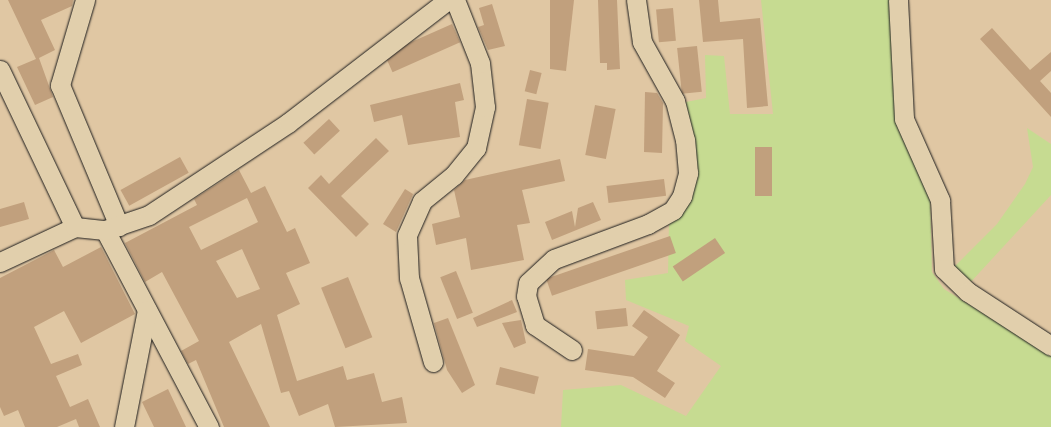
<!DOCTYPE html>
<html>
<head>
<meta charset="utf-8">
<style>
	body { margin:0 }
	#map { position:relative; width:1051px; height:427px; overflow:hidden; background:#e0c7a3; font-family:Pangolin,sans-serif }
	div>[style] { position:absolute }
	.green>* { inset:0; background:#c6db91 }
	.building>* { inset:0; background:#c1a07d; transform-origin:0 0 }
	.roads { filter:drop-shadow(0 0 1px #1c1c1c) drop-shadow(0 0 1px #1c1c1c) }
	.minor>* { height:19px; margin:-9.5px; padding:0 9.5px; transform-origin:9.5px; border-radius:9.5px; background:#e1cfac }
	span { translate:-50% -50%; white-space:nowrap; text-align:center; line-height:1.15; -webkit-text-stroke:5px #e1cfac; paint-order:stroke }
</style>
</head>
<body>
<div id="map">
	<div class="green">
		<i style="clip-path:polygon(761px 0,890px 0,894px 101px,930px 190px,932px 272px,944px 289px,1051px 355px,1051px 427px,561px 427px,563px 390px,621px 385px,686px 416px,721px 366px,685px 341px,689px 326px,626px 300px,625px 280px,668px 273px,669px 222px,691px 193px,696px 153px,686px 102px,706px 98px,705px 55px,724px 56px,730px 114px,773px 114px)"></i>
		<i style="clip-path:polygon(1027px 128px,1051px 144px,1051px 195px,968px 285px,952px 269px,997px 224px,1025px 184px,1033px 167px)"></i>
	</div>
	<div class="building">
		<i style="clip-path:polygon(8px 0,73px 0,72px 6px,41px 20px,55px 50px,39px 58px,53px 97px,35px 105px,17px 67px,36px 59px)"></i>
		<i style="clip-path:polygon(550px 0,574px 0,566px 71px,550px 69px)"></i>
		<i style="clip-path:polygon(598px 0,617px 0,620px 69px,607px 70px,607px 63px,600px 63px)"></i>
		<i style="clip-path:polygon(699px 0,718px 0,720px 22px,760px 18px,768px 106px,747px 108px,743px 39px,703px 42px)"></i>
		<i style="clip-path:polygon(492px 4px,505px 46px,488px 50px,478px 27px,484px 25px,479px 8px)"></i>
		<i style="left:673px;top:8px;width:33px;height:17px;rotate:85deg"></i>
		<i style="left:452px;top:24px;width:20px;height:74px;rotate:66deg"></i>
		<i style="clip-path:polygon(992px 28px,1030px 70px,1051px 52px,1051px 71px,1040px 81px,1051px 93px,1051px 117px,980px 39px)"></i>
		<i style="left:697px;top:46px;width:46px;height:20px;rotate:84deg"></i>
		<i style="left:530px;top:70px;width:12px;height:22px;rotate:14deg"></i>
		<i style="clip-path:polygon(460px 83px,464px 100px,455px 102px,460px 137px,408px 145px,402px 115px,374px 122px,370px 105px)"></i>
		<i style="clip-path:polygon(645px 92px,657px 93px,663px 103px,662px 153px,644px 152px)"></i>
		<i style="left:527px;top:99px;width:22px;height:47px;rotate:10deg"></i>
		<i style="left:595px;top:105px;width:21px;height:51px;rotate:11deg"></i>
		<i style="left:329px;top:119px;width:16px;height:35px;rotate:47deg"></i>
		<i style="clip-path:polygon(376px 138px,389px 151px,341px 196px,369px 224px,356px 237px,308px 188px,321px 175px,329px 184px)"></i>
		<i style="left:755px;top:147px;width:17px;height:49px"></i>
		<i style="left:180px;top:157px;width:18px;height:68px;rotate:61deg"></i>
		<i style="clip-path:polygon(560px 159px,565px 181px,522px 190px,530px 223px,517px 225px,524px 260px,471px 270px,466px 238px,436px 245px,432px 224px,460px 217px,454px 190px,465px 180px)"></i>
		<i style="clip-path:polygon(evenodd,239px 170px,251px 193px,265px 186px,287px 232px,295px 228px,310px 263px,286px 273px,300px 304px,277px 315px,297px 381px,343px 366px,347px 380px,374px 373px,382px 402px,402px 397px,407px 423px,335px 427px,328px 404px,299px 416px,289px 391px,281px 393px,261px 324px,229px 342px,270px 427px,224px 427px,196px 360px,188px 364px,181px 351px,199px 341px,162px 272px,145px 282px,125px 243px,197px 205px,194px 199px,239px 170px,247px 198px,258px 222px,201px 250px,189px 227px,247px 198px,239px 170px,242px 249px,260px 289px,237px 298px,216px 261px,242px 249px)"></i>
		<i style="left:664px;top:179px;width:17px;height:58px;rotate:83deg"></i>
		<i style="clip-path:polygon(405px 189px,413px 194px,396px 232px,383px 224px)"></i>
		<i style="clip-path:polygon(24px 202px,29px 219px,0 227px,0 209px)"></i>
		<i style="clip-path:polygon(593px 202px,601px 220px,552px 240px,545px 222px,572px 211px,575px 227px,578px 208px)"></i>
		<i style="left:670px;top:236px;width:18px;height:131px;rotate:71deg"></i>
		<i style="left:715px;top:238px;width:18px;height:51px;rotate:56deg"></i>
		<i style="clip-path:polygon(101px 247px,135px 314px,81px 343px,64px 311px,34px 327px,51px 364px,78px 354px,82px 365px,56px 376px,70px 407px,88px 399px,100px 427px,79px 427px,76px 419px,57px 427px,25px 427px,18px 410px,4px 416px,0 407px,0 278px,54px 250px,63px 267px)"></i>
		<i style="left:456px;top:271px;width:45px;height:17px;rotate:68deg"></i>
		<i style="left:348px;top:277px;width:65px;height:29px;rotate:68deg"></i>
		<i style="clip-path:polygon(512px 300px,517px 312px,477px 327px,473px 318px)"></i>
		<i style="left:626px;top:308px;width:18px;height:31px;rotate:84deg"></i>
		<i style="clip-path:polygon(644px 310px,680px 335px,657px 371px,675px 383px,665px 398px,633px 377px,585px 370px,588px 349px,634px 356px,648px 337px,632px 326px)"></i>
		<i style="clip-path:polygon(448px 318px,475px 385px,462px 393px,447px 370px,434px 323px)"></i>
		<i style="clip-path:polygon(521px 320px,526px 343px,514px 348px,502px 323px)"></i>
		<i style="left:500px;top:367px;width:40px;height:18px;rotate:14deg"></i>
		<i style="clip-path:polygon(168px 389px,186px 427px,154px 427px,142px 402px)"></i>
	</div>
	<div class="roads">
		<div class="minor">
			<i style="left:85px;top:0;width:89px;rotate:106.4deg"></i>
			<i style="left:60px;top:85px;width:153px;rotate:67.3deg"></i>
			<i style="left:898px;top:0;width:119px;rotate:87.1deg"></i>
			<i style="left:904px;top:119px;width:89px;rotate:66deg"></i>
			<i style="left:940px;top:200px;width:69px;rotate:86.7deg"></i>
			<i style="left:944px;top:269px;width:33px;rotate:44deg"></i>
			<i style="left:968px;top:292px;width:99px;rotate:33deg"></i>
			<i style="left:0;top:70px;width:174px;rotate:64.5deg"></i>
			<i style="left:105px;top:230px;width:223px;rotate:62.2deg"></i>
			<i style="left:0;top:262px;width:83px;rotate:-25deg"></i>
			<i style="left:75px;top:227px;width:30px;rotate:6deg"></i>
			<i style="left:105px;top:230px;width:46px;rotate:-18.8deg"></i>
			<i style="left:149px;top:215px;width:167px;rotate:-33.5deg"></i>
			<i style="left:288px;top:123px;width:202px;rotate:-37.6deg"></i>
			<i style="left:572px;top:350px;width:45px;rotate:-146deg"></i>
			<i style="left:535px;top:325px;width:30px;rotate:-107deg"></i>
			<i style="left:526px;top:296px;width:13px;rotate:-81deg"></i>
			<i style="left:528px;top:283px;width:35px;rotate:-43deg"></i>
			<i style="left:554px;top:259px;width:100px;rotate:-20.4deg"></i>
			<i style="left:648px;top:224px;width:29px;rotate:-29deg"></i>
			<i style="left:673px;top:210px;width:17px;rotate:-57deg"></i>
			<i style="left:682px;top:196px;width:24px;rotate:-75deg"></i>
			<i style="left:688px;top:173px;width:33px;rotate:-95deg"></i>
			<i style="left:685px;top:140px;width:40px;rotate:-104.4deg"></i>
			<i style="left:675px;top:101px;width:68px;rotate:-119.2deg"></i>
			<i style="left:642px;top:42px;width:42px;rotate:-98.1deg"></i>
			<i style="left:433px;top:362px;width:87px;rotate:-105.9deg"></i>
			<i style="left:409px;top:278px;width:43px;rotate:-92.7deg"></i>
			<i style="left:407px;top:235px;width:37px;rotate:-66deg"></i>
			<i style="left:422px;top:201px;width:41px;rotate:-39.1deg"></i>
			<i style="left:454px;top:175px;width:35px;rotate:-51deg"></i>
			<i style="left:476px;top:148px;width:42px;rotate:-77.6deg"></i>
			<i style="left:485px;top:107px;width:44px;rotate:-96.5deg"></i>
			<i style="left:480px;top:63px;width:68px;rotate:-111.6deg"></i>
			<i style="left:124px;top:427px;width:119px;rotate:-78.9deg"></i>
		</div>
	</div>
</div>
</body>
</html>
